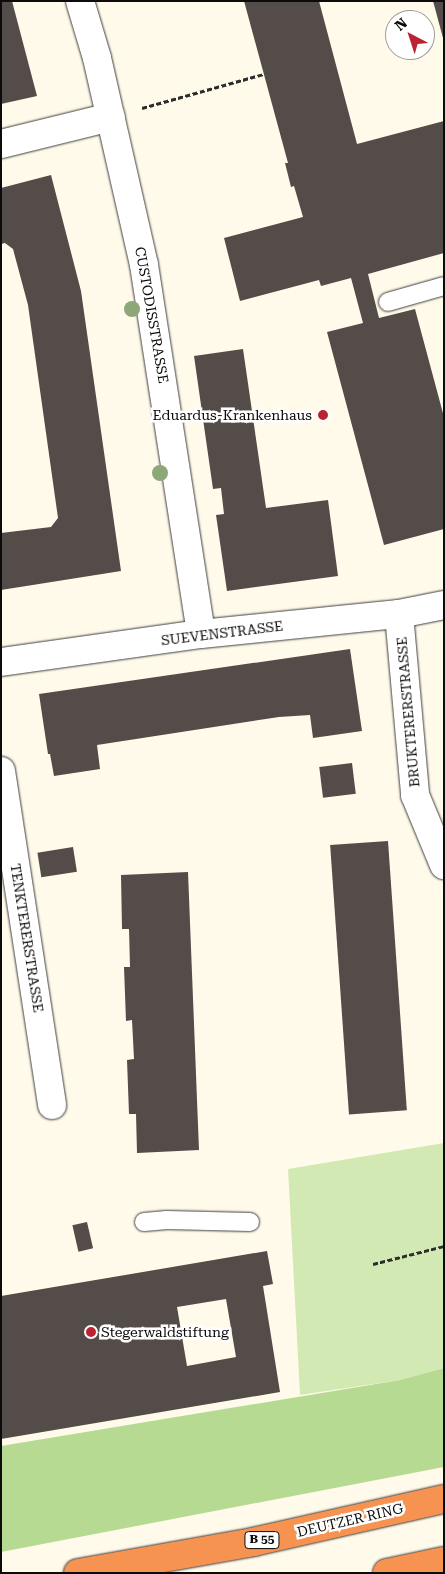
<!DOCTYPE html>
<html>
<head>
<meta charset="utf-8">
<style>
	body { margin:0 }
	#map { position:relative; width:445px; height:1574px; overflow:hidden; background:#fffaea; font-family:"Roboto Serif",serif }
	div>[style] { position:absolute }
	.green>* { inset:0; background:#d2e9b4 }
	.forest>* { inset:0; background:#b7da93 }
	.building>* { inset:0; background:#544c48; transform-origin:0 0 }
	.path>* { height:3px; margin-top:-1.5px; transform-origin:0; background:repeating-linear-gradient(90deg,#2d2d2d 0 5px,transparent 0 7.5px) }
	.roads { filter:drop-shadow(0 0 1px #3e3e3e) drop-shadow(0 0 1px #3e3e3e) }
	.lane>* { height:18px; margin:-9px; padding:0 9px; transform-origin:9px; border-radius:9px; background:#fff }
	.street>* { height:28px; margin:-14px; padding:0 14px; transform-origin:14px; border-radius:14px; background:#fff }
	.highway>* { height:28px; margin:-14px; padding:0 14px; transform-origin:14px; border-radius:14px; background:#f69351 }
	.trees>* { width:16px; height:16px; margin:-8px; border-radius:50%; background:#8da779 }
	.dots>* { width:14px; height:14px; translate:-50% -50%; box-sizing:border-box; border:2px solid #fff; border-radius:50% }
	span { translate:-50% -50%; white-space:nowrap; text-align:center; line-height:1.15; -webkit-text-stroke:5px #fff; paint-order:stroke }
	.shield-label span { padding:1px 4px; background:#fff; border:1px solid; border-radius:4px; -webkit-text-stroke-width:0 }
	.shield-label { font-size:12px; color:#0b0b0b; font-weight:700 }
	.street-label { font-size:14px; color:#0b0b0b }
	.poi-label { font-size:14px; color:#0b0b0b }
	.right { translate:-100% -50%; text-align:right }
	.left { translate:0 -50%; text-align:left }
	.frame { position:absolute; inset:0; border:2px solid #0b0b0b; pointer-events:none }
	.north { position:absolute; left:385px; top:10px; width:50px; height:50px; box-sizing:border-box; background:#fff; border:1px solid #9d9d9d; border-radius:50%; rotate:320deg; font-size:14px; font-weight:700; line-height:20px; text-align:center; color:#0b0b0b }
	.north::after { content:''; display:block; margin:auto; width:18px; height:22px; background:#bc2332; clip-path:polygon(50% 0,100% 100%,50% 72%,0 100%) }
</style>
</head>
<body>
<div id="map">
	<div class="green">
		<i style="clip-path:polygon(444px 1143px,444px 1368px,400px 1380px,300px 1395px,288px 1169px)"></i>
	</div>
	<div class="forest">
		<i style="clip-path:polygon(444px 1368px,444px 1467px,1px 1552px,1px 1446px,400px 1380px)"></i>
	</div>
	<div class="building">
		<i style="clip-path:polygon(1px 1px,12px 1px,37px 96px,1px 104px)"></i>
		<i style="clip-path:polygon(244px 1px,319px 1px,357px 144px,444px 121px,444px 253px,368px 274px,379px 318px,415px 309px,444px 417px,444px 529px,384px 545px,327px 332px,363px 323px,351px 278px,321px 286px,319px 280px,240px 301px,224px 238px,303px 217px,294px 186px,291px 187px,285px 163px,288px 163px)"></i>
		<i style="clip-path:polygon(433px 1px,444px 1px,444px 38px,443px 38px)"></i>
		<i style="clip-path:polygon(51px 175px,81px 291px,121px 571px,1px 590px,1px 533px,51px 527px,58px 518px,28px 305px,13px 249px,5px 243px,1px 244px,1px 188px)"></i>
		<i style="clip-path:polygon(243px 349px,266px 508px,328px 500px,338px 576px,227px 591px,216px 515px,224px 514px,221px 488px,213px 489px,194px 356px)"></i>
		<i style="clip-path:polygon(350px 649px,362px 731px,313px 738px,310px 715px,279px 717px,97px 745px,100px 769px,54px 776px,50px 754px,48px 754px,39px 694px)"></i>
		<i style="left:352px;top:763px;width:31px;height:33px;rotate:83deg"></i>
		<i style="left:388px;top:841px;width:270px;height:58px;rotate:86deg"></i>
		<i style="left:73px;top:847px;width:25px;height:36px;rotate:81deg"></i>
		<i style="clip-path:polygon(188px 872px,199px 1150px,137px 1153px,136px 1114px,129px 1114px,127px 1060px,134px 1059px,132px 1020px,126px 1021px,124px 967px,130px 967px,129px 929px,122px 929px,121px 875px)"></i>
		<i style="left:87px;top:1222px;width:27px;height:15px;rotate:77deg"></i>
		<i style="clip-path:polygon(evenodd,267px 1251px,273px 1284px,263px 1286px,280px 1392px,1px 1439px,1px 1296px,267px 1251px,226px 1299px,236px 1357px,187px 1366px,177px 1307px,226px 1299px)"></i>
	</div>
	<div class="path">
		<i style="left:142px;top:108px;width:127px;rotate:-15.6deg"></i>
		<i style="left:373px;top:1264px;width:73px;rotate:-14.2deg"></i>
	</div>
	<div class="roads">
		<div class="lane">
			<i style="left:388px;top:302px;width:58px;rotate:-15.9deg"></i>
			<i style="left:144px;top:1222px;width:23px;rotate:-5deg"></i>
			<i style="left:167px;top:1220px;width:83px;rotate:1.4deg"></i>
		</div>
		<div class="street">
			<i style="left:80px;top:1px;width:59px;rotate:73.4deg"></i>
			<i style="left:97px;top:58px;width:212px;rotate:77.2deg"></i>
			<i style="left:144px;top:265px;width:373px;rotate:81.2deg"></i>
			<i style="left:1px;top:144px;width:113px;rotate:-13.8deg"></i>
			<i style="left:399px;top:614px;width:182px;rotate:84.9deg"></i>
			<i style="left:415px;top:795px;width:76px;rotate:67.5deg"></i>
			<i style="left:1px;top:662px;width:202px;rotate:-8deg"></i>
			<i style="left:201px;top:634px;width:199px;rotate:-5.8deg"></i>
			<i style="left:399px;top:614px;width:46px;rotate:-11.3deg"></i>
			<i style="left:1px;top:771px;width:338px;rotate:81.3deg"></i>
		</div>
		<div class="highway">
			<i style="left:78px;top:1573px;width:178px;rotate:-10deg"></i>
			<i style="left:253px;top:1542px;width:196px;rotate:-12.7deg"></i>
			<i style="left:387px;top:1573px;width:58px;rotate:-11.9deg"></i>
		</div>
	</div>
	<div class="trees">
		<i style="left:132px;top:309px"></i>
		<i style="left:160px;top:473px"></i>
	</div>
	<div class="dots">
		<i style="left:323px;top:415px;background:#bc2332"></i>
		<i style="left:91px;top:1332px;background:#bc2332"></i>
	</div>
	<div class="shield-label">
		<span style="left:262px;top:1540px">B 55</span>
	</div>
	<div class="street-label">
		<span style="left:152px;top:315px;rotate:80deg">CUSTODISSTRASSE</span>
		<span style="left:222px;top:633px;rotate:-7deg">SUEVENSTRASSE</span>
		<span style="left:408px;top:712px;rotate:-95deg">BRUKTERERSTRASSE</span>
		<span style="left:27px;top:938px;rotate:81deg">TENKTERERSTRASSE</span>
		<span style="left:350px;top:1520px;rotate:-13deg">DEUTZER RING</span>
	</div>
	<div class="poi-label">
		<span class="right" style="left:312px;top:415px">Eduardus-Krankenhaus</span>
		<span class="left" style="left:101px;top:1332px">Stegerwaldstiftung</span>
	</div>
	<div class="frame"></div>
	<div class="north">N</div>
</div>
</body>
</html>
